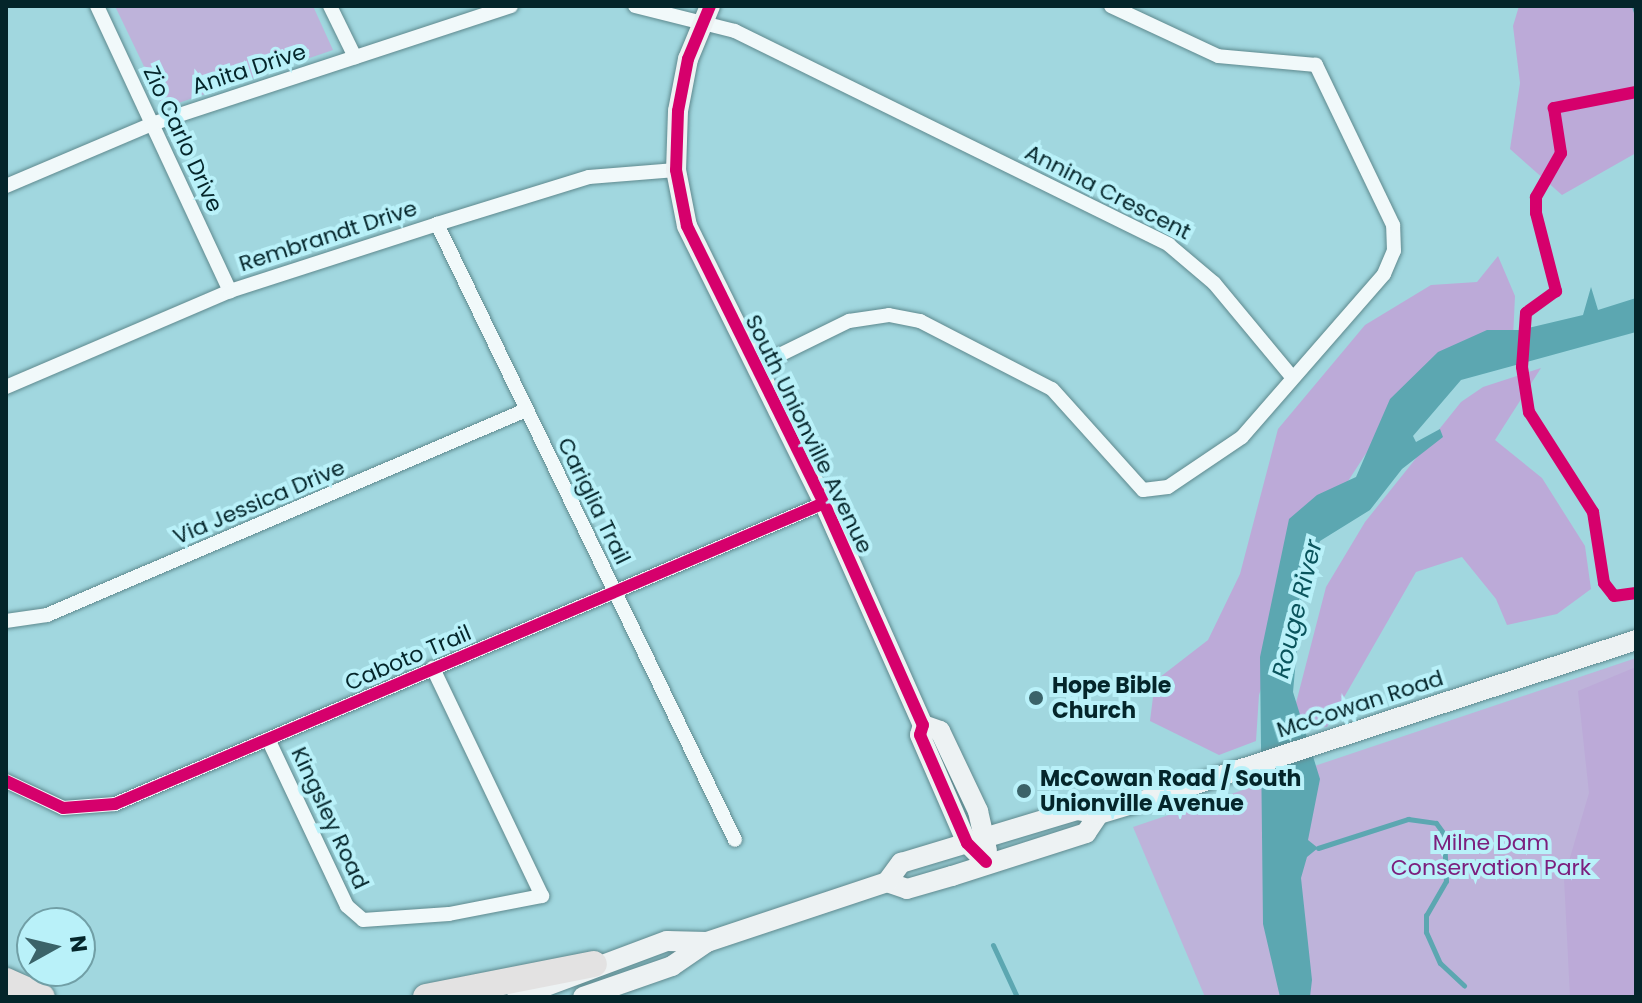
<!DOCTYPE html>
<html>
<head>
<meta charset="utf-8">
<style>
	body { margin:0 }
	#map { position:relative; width:1642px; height:1003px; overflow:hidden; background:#a1d7df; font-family:Poppins,sans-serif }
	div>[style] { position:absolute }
	.green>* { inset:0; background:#beb3da }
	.forest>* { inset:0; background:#bcaad8 }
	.water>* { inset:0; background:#5ca7b1 }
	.stream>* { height:5px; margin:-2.5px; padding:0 2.5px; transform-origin:2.5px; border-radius:2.5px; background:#5ca7b1 }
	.roads { filter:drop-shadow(0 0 2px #5e898e) drop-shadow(0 0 2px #5e898e) }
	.street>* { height:14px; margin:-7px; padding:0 7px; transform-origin:7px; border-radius:7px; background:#f1f9fa }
	.secondary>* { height:20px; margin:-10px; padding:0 10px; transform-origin:10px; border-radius:10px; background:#edf2f3 }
	.highway>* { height:26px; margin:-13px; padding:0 13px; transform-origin:13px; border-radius:13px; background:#e3e2e2 }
	.cycleway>* { height:12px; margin:-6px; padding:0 6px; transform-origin:6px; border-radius:6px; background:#d6006c }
	.dots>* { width:22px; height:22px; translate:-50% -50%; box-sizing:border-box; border:4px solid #b9f1f9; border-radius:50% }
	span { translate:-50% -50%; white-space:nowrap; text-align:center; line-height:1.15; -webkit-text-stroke:8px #b9f1f9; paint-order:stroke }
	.street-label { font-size:22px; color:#04252a }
	.poi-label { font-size:22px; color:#04252a; font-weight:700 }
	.left { translate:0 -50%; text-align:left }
	.park-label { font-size:22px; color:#7c207e }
	.water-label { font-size:24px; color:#0a545c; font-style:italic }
	.frame { position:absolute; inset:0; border:8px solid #04252a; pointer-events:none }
	.north { position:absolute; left:16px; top:907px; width:80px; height:80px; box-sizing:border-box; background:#b9f1f9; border:2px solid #719fa6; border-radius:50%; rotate:82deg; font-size:22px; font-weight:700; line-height:32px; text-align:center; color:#04252a }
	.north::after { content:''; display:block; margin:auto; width:28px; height:36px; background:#3b6369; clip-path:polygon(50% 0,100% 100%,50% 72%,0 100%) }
</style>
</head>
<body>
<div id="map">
	<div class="green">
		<i style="clip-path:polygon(115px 6px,313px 6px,333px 50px,164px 108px)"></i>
		<i style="clip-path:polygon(1636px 658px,1636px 997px,1205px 997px,1133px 827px)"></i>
	</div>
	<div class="forest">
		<i style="clip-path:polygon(1519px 6px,1636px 6px,1636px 153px,1562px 195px,1510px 149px,1520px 83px,1513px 26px)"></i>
		<i style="clip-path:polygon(1498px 256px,1515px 296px,1513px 338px,1465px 347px,1365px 455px,1341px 492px,1282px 625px,1259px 695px,1256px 741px,1219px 755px,1150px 721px,1155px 681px,1208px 640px,1240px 574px,1278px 429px,1365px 325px,1431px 285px,1477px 282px)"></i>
		<i style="clip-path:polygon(1541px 368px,1495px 440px,1542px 478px,1585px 546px,1591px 589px,1557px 614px,1507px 625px,1496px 599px,1462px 557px,1416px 572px,1327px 727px,1300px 728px,1296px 703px,1326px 587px,1365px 522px,1461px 402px,1483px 387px)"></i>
		<i style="clip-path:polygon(1636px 667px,1636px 997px,1570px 997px,1564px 878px,1589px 793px,1578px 691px)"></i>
	</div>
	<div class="water">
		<i style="clip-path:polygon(1591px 287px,1598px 310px,1636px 298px,1636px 332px,1461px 380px,1413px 436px,1416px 442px,1440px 429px,1443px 437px,1402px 469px,1370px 510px,1320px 541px,1302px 593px,1293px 692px,1320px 779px,1308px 840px,1318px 848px,1307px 857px,1301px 878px,1312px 980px,1310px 997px,1280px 997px,1263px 924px,1260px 657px,1289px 519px,1317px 495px,1356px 477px,1390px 399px,1438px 352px,1487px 330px,1520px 330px,1583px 315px)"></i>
	</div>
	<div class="stream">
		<i style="left:1634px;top:6px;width:6px;rotate:72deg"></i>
		<i style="left:1318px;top:848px;width:95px;rotate:-17.9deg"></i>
		<i style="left:1408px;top:819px;width:28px;rotate:8deg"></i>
		<i style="left:1436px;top:823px;width:14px;rotate:54deg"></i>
		<i style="left:1444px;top:834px;width:47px;rotate:87.6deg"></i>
		<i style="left:1446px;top:881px;width:39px;rotate:120deg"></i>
		<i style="left:1426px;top:915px;width:17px;rotate:90deg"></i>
		<i style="left:1426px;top:932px;width:34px;rotate:66deg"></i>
		<i style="left:1440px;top:963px;width:33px;rotate:43deg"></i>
		<i style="left:993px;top:945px;width:57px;rotate:65.2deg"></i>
	</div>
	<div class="roads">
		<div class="street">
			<i style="left:97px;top:6px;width:315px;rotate:65deg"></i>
			<i style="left:330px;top:6px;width:57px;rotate:63.9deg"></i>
			<i style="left:635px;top:6px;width:103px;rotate:14deg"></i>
			<i style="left:735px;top:31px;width:484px;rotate:26.2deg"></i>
			<i style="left:1169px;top:245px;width:59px;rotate:40.2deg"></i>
			<i style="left:1214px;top:283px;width:122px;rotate:50.3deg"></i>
			<i style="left:6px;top:186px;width:159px;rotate:-23deg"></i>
			<i style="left:152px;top:124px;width:378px;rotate:-18.2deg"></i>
			<i style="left:437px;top:224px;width:684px;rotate:64.18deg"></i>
			<i style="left:755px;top:367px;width:105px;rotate:-26.1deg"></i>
			<i style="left:849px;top:321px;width:40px;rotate:-8.5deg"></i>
			<i style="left:889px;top:315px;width:32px;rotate:11deg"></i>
			<i style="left:920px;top:321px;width:148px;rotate:27.3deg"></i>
			<i style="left:1052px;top:389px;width:136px;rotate:48deg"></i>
			<i style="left:1143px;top:490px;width:25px;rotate:-7deg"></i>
			<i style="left:1168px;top:487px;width:89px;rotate:-34deg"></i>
			<i style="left:1242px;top:437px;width:216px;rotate:-48.9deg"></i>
			<i style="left:1384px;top:274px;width:25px;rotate:-67deg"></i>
			<i style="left:1394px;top:251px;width:26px;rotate:-92deg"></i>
			<i style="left:1393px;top:225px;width:178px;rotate:-115.7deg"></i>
			<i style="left:1316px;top:65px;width:98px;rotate:-174.8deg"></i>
			<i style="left:1218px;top:56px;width:118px;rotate:-155deg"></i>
			<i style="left:6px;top:387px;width:244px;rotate:-23.2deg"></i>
			<i style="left:230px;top:291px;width:218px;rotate:-17.9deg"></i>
			<i style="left:437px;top:224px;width:159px;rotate:-17.2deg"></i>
			<i style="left:589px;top:177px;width:87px;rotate:-4.6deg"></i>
			<i style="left:6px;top:621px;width:41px;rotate:-8.3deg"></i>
			<i style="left:47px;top:615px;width:521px;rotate:-23.17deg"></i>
			<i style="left:268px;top:739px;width:185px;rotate:64.7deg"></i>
			<i style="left:347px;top:906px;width:21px;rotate:41deg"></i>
			<i style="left:363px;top:920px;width:86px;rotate:-4deg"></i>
			<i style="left:449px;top:914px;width:95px;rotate:-11deg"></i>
			<i style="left:542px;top:896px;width:253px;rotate:-115.6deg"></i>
			<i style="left:6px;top:781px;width:63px;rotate:25.3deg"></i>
			<i style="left:63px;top:808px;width:52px;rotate:-4.4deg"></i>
			<i style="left:115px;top:804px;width:770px;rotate:-23deg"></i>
		</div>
		<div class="secondary">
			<i style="left:710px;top:6px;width:57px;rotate:112.5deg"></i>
			<i style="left:688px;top:59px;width:53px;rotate:100.9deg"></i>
			<i style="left:678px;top:111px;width:59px;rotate:91.9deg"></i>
			<i style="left:676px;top:170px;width:57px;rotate:78.9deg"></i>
			<i style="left:687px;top:226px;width:309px;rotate:63.7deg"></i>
			<i style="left:824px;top:503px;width:243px;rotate:66deg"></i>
			<i style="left:923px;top:725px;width:10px;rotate:107deg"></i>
			<i style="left:920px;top:735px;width:118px;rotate:66.5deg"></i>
			<i style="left:967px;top:843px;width:27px;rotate:45deg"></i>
			<i style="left:923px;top:725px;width:18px;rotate:19deg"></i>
			<i style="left:940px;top:731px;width:89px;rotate:64.6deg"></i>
			<i style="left:978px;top:811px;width:41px;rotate:77.3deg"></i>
			<i style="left:887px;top:882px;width:21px;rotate:19deg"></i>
			<i style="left:907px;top:889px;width:47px;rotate:-16.1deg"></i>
			<i style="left:952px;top:876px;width:141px;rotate:-17.8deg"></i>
			<i style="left:1086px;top:833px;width:23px;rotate:-56deg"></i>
			<i style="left:517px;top:997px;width:160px;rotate:-20.5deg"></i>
			<i style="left:667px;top:941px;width:40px;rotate:1.4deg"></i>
			<i style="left:583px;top:997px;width:94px;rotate:-19.2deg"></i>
			<i style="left:672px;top:966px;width:42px;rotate:-34.4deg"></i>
			<i style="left:707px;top:942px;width:190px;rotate:-18.4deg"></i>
			<i style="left:887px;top:882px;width:24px;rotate:-54deg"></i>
			<i style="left:901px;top:863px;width:184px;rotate:-16.8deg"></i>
			<i style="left:1077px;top:810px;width:22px;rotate:10deg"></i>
			<i style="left:1099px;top:814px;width:66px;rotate:-16.8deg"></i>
			<i style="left:1162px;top:795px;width:499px;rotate:-18.1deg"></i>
		</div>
		<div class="highway">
			<i style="left:6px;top:981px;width:39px;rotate:24deg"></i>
			<i style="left:426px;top:997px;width:171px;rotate:-11.1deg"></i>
		</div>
	</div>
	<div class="cycleway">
		<i style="left:710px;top:6px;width:57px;rotate:112.5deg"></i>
		<i style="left:688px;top:59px;width:53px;rotate:100.9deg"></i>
		<i style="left:678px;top:111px;width:59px;rotate:91.9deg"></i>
		<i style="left:676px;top:170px;width:57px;rotate:78.9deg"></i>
		<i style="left:687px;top:226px;width:309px;rotate:63.7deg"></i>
		<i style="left:824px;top:503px;width:243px;rotate:66deg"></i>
		<i style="left:923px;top:725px;width:10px;rotate:107deg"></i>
		<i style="left:920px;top:735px;width:118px;rotate:66.5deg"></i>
		<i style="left:967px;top:843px;width:27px;rotate:45deg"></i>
		<i style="left:1636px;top:92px;width:84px;rotate:169deg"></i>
		<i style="left:1554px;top:108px;width:46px;rotate:81.2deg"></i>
		<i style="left:1561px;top:153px;width:51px;rotate:119.6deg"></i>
		<i style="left:1536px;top:197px;width:16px;rotate:90deg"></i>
		<i style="left:1536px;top:213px;width:81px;rotate:75.6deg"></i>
		<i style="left:1556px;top:291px;width:37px;rotate:144deg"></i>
		<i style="left:1526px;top:313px;width:54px;rotate:94.2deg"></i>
		<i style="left:1522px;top:367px;width:46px;rotate:81.2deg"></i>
		<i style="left:1529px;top:412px;width:119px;rotate:57.4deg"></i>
		<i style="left:1593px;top:512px;width:72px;rotate:81.2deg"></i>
		<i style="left:1604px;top:583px;width:16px;rotate:52deg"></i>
		<i style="left:1614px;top:596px;width:22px;rotate:-8deg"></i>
		<i style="left:6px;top:781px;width:63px;rotate:25.3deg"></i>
		<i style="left:63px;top:808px;width:52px;rotate:-4.4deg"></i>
		<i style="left:115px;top:804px;width:770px;rotate:-23deg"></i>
	</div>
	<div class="dots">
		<i style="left:1036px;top:698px;background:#3b6369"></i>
		<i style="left:1024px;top:791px;background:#3b6369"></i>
	</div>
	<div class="street-label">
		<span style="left:249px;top:69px;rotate:-18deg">Anita Drive</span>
		<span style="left:183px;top:139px;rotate:65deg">Zio Carlo Drive</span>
		<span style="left:1108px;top:192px;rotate:27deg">Annina Crescent</span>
		<span style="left:328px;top:236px;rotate:-18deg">Rembrandt Drive</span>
		<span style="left:809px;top:434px;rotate:64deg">South Unionville Avenue</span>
		<span style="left:594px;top:501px;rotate:64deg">Cariglia Trail</span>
		<span style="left:259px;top:502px;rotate:-23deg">Via Jessica Drive</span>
		<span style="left:408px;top:658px;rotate:-23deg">Caboto Trail</span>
		<span style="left:1360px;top:704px;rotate:-18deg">McCowan Road</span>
		<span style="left:330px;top:818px;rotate:65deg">Kingsley Road</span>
	</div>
	<div class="poi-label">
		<span class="left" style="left:1052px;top:698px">Hope Bible<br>Church</span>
		<span class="left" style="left:1040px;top:791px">McCowan Road / South<br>Unionville Avenue</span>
	</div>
	<div class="park-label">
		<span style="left:1491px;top:855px">Milne Dam<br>Conservation Park</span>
	</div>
	<div class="water-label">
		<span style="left:1297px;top:609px;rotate:-76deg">Rouge River</span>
	</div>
	<div class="frame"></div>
	<div class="north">N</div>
</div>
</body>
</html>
